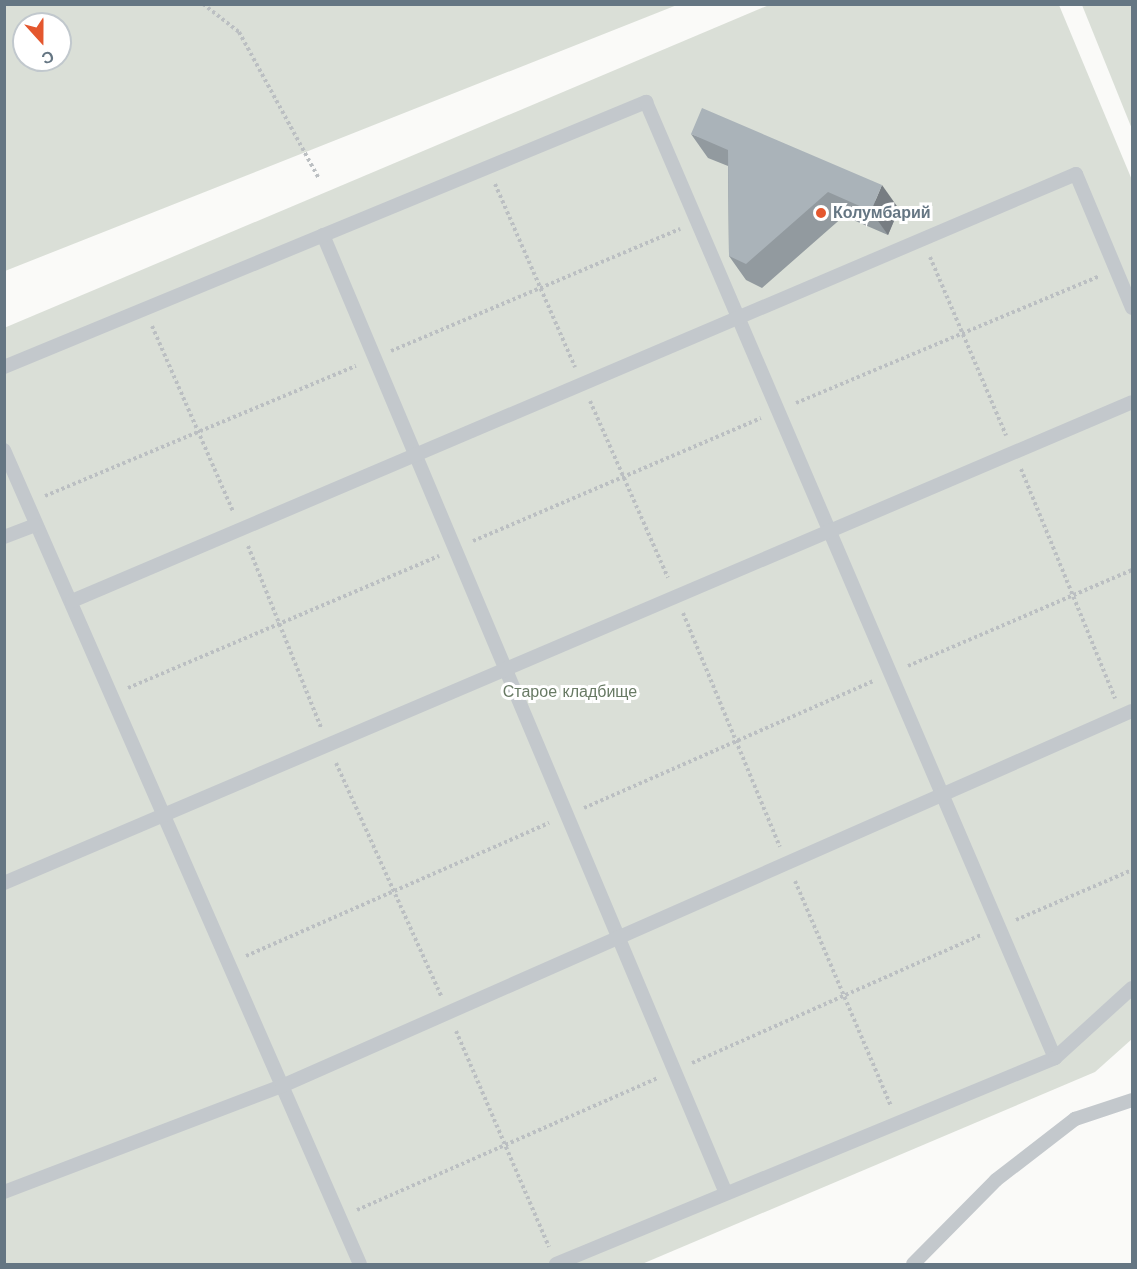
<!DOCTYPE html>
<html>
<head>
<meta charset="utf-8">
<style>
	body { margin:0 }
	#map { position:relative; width:1137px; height:1269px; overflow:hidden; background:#fafaf8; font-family:"Work Sans",sans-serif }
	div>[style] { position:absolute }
	.green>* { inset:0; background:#dadfd7 }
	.path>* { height:4px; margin-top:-2px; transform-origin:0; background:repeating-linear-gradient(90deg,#bbbfc2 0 3px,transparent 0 6px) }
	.lane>* { height:14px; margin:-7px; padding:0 7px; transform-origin:7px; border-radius:7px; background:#c3c8cc }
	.wall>* { inset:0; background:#929a9f }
	.shaded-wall>* { inset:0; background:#777d82 }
	.building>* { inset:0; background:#aab3b9 }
	.dots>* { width:16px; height:16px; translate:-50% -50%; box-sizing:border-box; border:3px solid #fff; border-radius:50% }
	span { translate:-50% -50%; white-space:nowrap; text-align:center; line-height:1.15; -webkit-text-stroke:6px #fff; paint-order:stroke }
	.poi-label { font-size:16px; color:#657683; font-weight:700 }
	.left { translate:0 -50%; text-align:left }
	.park-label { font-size:16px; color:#687a64 }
	.frame { position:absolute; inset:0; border:6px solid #657683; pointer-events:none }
	.north { position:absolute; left:12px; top:12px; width:60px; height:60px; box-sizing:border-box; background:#fff; border:2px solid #c1c8cd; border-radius:50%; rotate:159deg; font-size:16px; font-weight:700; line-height:24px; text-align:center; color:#657683 }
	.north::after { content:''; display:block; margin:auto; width:21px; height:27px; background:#e4572e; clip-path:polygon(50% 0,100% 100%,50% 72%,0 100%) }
</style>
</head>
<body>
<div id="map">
	<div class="green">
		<i style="clip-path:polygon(evenodd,5px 4px,677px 4px,677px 5px,5px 271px,5px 4px,24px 24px,60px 24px,60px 60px,24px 60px,24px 24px)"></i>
		<i style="clip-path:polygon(769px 5px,1059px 5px,1132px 180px,1132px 1039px,1095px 1072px,642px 1264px,5px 1264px,4px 328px)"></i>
		<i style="clip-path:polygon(1082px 5px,1132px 5px,1132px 129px)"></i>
	</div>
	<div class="path">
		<i style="left:203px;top:4px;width:46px;rotate:37.9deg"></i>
		<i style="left:239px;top:32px;width:167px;rotate:61.4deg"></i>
		<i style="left:495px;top:184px;width:200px;rotate:66.4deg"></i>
		<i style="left:930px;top:257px;width:194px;rotate:66.9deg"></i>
		<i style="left:152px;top:326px;width:202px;rotate:66.4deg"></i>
		<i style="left:391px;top:351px;width:314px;rotate:-22.9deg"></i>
		<i style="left:590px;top:401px;width:193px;rotate:66.2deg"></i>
		<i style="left:796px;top:403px;width:329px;rotate:-22.7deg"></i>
		<i style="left:1021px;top:469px;width:248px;rotate:67.7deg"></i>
		<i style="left:45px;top:496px;width:337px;rotate:-22.7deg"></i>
		<i style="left:473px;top:541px;width:313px;rotate:-23.1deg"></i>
		<i style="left:248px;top:546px;width:196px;rotate:68.1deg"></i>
		<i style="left:683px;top:613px;width:253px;rotate:67.5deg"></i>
		<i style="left:908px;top:666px;width:244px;rotate:-23.2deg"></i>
		<i style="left:128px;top:688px;width:338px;rotate:-23deg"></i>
		<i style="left:336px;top:763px;width:256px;rotate:65.7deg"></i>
		<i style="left:584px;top:808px;width:317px;rotate:-23.7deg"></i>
		<i style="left:795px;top:881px;width:245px;rotate:66.9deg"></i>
		<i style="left:1016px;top:920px;width:126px;rotate:-23.3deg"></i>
		<i style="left:246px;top:956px;width:331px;rotate:-23.7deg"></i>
		<i style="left:456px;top:1031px;width:235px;rotate:66.7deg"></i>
		<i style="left:692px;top:1063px;width:316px;rotate:-23.9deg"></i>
		<i style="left:357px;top:1210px;width:329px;rotate:-23.7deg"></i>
	</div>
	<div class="lane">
		<i style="left:323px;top:235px;width:1039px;rotate:67.19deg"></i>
		<i style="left:4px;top:367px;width:695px;rotate:-22.43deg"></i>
		<i style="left:646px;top:102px;width:1040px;rotate:66.84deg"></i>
		<i style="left:4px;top:450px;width:888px;rotate:66.38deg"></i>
		<i style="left:4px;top:537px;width:33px;rotate:-21deg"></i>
		<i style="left:72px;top:601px;width:1091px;rotate:-23.04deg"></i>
		<i style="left:1076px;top:174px;width:145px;rotate:67.3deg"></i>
		<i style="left:4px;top:883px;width:1226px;rotate:-23.09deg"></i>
		<i style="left:4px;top:1192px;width:298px;rotate:-20.9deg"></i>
		<i style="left:282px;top:1086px;width:929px;rotate:-23.81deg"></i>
		<i style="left:556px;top:1264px;width:540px;rotate:-22.43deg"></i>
		<i style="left:1055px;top:1058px;width:104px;rotate:-42.3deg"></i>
		<i style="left:913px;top:1264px;width:118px;rotate:-45.3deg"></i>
		<i style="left:996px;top:1180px;width:100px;rotate:-37.7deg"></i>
		<i style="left:1075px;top:1119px;width:60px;rotate:-18.4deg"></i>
	</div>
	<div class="wall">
		<i style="clip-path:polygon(691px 134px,899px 209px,888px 235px,844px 216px,762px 288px,746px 280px,729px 256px,728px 166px,708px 158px)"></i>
	</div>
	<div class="shaded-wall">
		<i style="clip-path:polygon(882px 185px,899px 209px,888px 235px,871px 211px)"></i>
	</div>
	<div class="building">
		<i style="clip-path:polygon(702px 108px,882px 185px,871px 211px,828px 192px,746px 264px,729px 256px,728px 150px,691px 134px)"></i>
	</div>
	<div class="dots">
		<i style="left:821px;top:213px;background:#e4572e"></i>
	</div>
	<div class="poi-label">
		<span class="left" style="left:833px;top:213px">Колумбарий</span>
	</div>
	<div class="park-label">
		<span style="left:570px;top:692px">Старое кладбище</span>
	</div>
	<div class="frame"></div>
	<div class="north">С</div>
</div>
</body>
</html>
